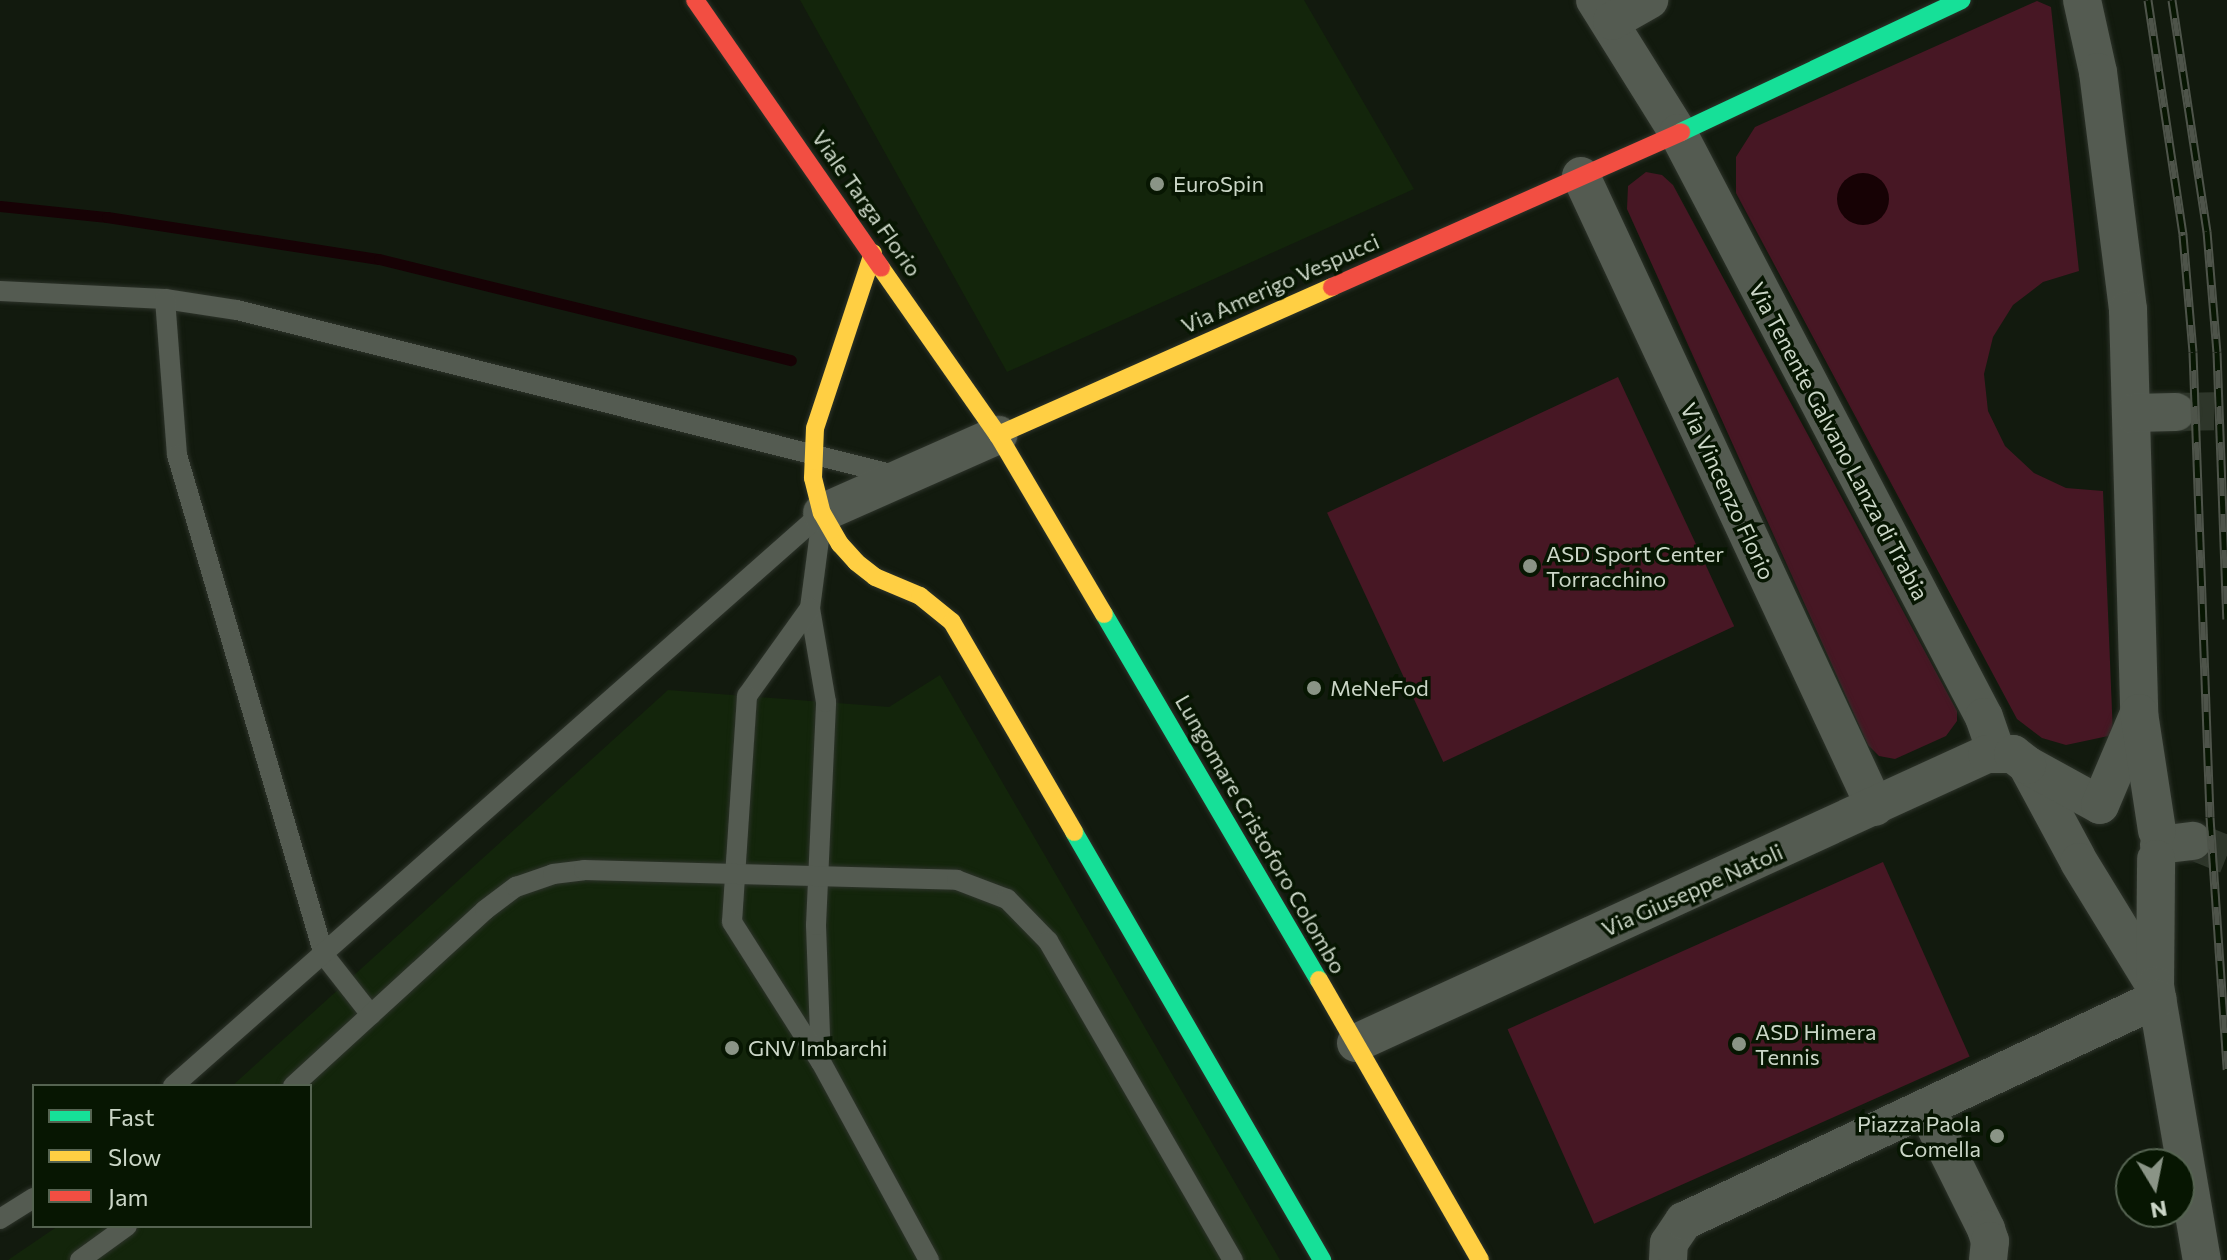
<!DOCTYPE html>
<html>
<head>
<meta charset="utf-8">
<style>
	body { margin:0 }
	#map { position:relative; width:2227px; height:1260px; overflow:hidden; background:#121a0e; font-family:Commissioner,sans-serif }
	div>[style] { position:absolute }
	.built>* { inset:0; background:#13250b }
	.green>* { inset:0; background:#471724; transform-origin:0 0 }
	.water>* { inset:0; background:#170205 }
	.round { border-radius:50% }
	.stream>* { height:11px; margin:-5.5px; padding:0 5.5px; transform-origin:5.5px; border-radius:5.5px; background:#170205 }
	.street-tunnel>* { height:38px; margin-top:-19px; transform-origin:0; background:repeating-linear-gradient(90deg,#2e362a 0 38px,transparent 0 57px) }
	.roads { filter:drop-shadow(0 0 2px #2d332a) drop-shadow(0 0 2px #2d332a) }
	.lane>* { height:20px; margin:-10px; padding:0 10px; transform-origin:10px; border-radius:10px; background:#545b51 }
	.street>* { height:38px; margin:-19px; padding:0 19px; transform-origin:19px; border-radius:19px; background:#545b51 }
	.fast>* { height:18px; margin:-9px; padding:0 9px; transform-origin:9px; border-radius:9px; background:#16e098 }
	.slow>* { height:18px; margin:-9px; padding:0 9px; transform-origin:9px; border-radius:9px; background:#ffcf43 }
	.jam>* { height:18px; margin:-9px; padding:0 9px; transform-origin:9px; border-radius:9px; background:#f24e42 }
	.rail>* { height:9px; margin-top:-4.5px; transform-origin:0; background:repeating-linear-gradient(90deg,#071602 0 18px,#4e544a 0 36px); box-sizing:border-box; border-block:2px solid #4e544a }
	.dots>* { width:22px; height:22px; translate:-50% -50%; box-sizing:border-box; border:4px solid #071602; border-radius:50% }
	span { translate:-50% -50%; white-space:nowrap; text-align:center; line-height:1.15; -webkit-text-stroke:7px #071602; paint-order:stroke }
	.poi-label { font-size:22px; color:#cbd6c7 }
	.left { translate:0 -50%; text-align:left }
	.right { translate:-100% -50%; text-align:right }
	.street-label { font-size:22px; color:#cbd6c7 }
	.legend { position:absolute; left:32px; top:1084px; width:280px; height:144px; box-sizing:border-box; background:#071602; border:2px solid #556351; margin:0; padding:10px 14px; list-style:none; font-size:24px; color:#cbd6c7 }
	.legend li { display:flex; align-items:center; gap:16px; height:40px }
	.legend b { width:40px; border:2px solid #556351 }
	.north { position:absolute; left:2115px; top:1148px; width:80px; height:80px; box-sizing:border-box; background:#071602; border:2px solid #556351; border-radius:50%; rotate:170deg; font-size:22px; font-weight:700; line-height:32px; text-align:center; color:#cbd6c7 }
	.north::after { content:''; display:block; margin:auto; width:28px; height:36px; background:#8a9486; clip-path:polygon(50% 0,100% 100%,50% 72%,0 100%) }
</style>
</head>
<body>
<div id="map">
	<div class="built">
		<i style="clip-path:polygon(800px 0,1304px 0,1414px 189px,1007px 372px)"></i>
		<i style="clip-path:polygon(940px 675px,1280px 1260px,8px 1260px,58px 1226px,310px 1226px,310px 1086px,232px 1086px,668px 690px,889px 707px)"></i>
	</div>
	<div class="green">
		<i style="clip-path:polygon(2037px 1px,2051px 7px,2079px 271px,2043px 282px,2013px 305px,1993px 337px,1984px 374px,1988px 411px,2005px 446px,2034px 473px,2066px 488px,2103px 491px,2113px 735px,2066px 745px,2042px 738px,2017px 719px,1736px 193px,1736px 157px,1755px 127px)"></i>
		<i style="clip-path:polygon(1646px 172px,1662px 175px,1673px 185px,1957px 711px,1957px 721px,1946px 736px,1895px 759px,1879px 756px,1868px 745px,1627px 209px,1628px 186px)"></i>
		<i style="left:1618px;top:377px;width:275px;height:321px;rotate:65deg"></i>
		<i style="left:1883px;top:862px;width:213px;height:411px;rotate:66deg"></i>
	</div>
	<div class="water">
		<i class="round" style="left:1837px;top:173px;width:52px;height:52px"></i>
	</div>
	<div class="stream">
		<i style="left:0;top:206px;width:108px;rotate:5.9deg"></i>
		<i style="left:107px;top:217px;width:275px;rotate:8.8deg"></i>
		<i style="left:379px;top:259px;width:424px;rotate:13.8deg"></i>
	</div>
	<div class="street-tunnel">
		<i style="left:2176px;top:412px;width:51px;rotate:-1.1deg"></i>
		<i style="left:2193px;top:841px;width:37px;rotate:22deg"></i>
	</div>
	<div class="roads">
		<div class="lane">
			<i style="left:0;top:291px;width:165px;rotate:2.8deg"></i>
			<i style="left:165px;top:299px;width:73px;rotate:8.7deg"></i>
			<i style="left:237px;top:310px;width:682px;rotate:14.08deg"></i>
			<i style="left:165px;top:299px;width:156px;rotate:85.6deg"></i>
			<i style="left:177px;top:455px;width:521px;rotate:73.62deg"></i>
			<i style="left:324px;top:955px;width:76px;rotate:51.9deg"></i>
			<i style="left:810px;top:608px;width:84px;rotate:-82.5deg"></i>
			<i style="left:821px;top:1062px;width:137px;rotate:-92.1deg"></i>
			<i style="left:816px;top:925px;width:223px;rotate:-87.4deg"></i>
			<i style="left:826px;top:702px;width:95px;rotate:-99.7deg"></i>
			<i style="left:810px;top:608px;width:108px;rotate:125.6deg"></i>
			<i style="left:747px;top:696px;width:226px;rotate:93.8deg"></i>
			<i style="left:732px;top:922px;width:166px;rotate:57.6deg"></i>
			<i style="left:821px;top:1062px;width:226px;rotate:61.4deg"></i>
			<i style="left:173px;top:1086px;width:866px;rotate:-41.44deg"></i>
			<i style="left:293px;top:1086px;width:260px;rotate:-42.5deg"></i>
			<i style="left:485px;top:910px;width:39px;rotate:-37deg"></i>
			<i style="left:516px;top:887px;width:39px;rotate:-19deg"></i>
			<i style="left:553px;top:874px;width:31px;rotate:-7deg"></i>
			<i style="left:584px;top:870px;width:373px;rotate:1.5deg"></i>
			<i style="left:957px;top:880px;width:53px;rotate:20.8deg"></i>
			<i style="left:1007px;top:899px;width:59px;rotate:45.7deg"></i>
			<i style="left:1048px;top:941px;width:369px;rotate:59.9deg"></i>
			<i style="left:0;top:1219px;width:40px;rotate:-32deg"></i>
			<i style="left:80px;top:1260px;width:58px;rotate:-35.9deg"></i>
		</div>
		<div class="street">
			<i style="left:1595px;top:0;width:157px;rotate:58deg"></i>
			<i style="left:1678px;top:133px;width:659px;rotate:62.35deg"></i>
			<i style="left:1984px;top:717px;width:36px;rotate:71deg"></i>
			<i style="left:2082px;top:0;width:74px;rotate:77.5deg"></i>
			<i style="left:2098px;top:72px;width:240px;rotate:82.8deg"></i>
			<i style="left:2128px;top:310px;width:403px;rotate:88.4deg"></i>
			<i style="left:1612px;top:21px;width:43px;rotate:-29.6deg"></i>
			<i style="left:1581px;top:176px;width:696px;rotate:65.02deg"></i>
			<i style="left:2133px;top:413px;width:43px;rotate:-1.3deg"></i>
			<i style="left:822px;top:513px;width:193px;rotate:-23.9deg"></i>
			<i style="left:2159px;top:845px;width:34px;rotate:-7deg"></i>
			<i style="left:2077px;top:858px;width:106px;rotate:-118.3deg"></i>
			<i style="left:2027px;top:765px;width:83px;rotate:28.7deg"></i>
			<i style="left:2100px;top:805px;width:100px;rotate:-67deg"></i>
			<i style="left:2139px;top:713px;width:119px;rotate:81.3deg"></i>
			<i style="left:2079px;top:862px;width:145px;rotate:58.5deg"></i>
			<i style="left:2155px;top:986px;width:127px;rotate:-89.5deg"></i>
			<i style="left:2155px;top:986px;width:278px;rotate:80.3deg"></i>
			<i style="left:1356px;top:1043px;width:694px;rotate:-24.61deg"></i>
			<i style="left:1987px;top:754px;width:26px"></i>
			<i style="left:2013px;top:754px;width:18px;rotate:38deg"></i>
			<i style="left:1926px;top:1108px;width:135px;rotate:63.6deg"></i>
			<i style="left:1986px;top:1229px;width:13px;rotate:72deg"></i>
			<i style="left:1990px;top:1241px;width:19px;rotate:96deg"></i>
			<i style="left:1668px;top:1260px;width:17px;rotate:-87deg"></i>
			<i style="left:1669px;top:1243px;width:27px;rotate:-56deg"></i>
			<i style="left:1684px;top:1221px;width:523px;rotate:-25.14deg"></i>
		</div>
		<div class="fast">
			<i style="left:1681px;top:132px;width:310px;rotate:-25.2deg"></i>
			<i style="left:1104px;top:614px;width:424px;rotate:59.6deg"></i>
			<i style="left:1074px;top:832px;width:495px;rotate:59.9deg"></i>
		</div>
		<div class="slow">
			<i style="left:873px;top:253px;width:184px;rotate:108.3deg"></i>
			<i style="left:815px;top:428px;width:50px;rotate:92.3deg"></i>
			<i style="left:813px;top:478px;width:36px;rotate:76deg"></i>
			<i style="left:822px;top:513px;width:36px;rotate:60deg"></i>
			<i style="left:840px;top:544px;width:24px;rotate:48deg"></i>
			<i style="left:856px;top:562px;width:24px;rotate:38deg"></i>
			<i style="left:875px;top:577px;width:49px;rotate:22.9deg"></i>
			<i style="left:920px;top:596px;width:41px;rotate:39.1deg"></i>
			<i style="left:952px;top:622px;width:243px;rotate:59.8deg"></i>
			<i style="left:881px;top:268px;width:204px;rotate:55deg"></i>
			<i style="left:998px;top:435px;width:208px;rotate:59.4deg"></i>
			<i style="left:998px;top:435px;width:365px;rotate:-23.9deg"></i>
			<i style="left:1319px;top:980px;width:323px;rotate:60.1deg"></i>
		</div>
		<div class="jam">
			<i style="left:695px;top:0;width:326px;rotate:55.2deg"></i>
			<i style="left:1332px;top:287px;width:382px;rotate:-23.9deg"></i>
		</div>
	</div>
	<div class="rail">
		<i style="left:2148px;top:0;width:238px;rotate:81.5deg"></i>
		<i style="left:2183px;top:235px;width:117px;rotate:85.1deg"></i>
		<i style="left:2193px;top:352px;width:465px;rotate:87.9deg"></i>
		<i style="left:2210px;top:817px;width:253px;rotate:86.1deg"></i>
		<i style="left:2172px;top:0;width:234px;rotate:81.4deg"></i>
		<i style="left:2207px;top:231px;width:121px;rotate:85.3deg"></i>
		<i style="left:2217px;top:352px;width:267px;rotate:87.9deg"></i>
	</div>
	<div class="dots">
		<i style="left:1157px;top:184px;background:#8a9486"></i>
		<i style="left:1530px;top:566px;background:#8a9486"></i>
		<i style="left:1314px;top:688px;background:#8a9486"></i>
		<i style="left:1739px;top:1044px;background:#8a9486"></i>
		<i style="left:732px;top:1048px;background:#8a9486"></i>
		<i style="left:1997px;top:1136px;background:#8a9486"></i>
	</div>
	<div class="poi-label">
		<span class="left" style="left:1173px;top:184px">EuroSpin</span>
		<span class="left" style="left:1546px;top:566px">ASD Sport Center<br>Torracchino</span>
		<span class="left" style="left:1330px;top:688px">MeNeFod</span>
		<span class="left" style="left:1755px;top:1044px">ASD Himera<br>Tennis</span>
		<span class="left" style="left:748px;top:1048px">GNV Imbarchi</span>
		<span class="right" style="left:1981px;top:1136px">Piazza Paola<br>Comella</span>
	</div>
	<div class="street-label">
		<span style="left:867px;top:203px;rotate:55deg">Viale Targa Florio</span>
		<span style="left:1280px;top:283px;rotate:-24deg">Via Amerigo Vespucci</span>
		<span style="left:1839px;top:441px;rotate:62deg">Via Tenente Galvano Lanza di Trabia</span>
		<span style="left:1728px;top:491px;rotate:65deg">Via Vincenzo Florio</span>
		<span style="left:1261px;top:834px;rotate:60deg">Lungomare Cristoforo Colombo</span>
		<span style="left:1692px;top:890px;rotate:-24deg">Via Giuseppe Natoli</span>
	</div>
	<ul class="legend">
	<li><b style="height:10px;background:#16e098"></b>Fast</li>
	<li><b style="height:10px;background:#ffcf43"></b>Slow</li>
	<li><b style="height:10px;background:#f24e42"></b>Jam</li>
	</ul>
	<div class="north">N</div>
</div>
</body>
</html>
